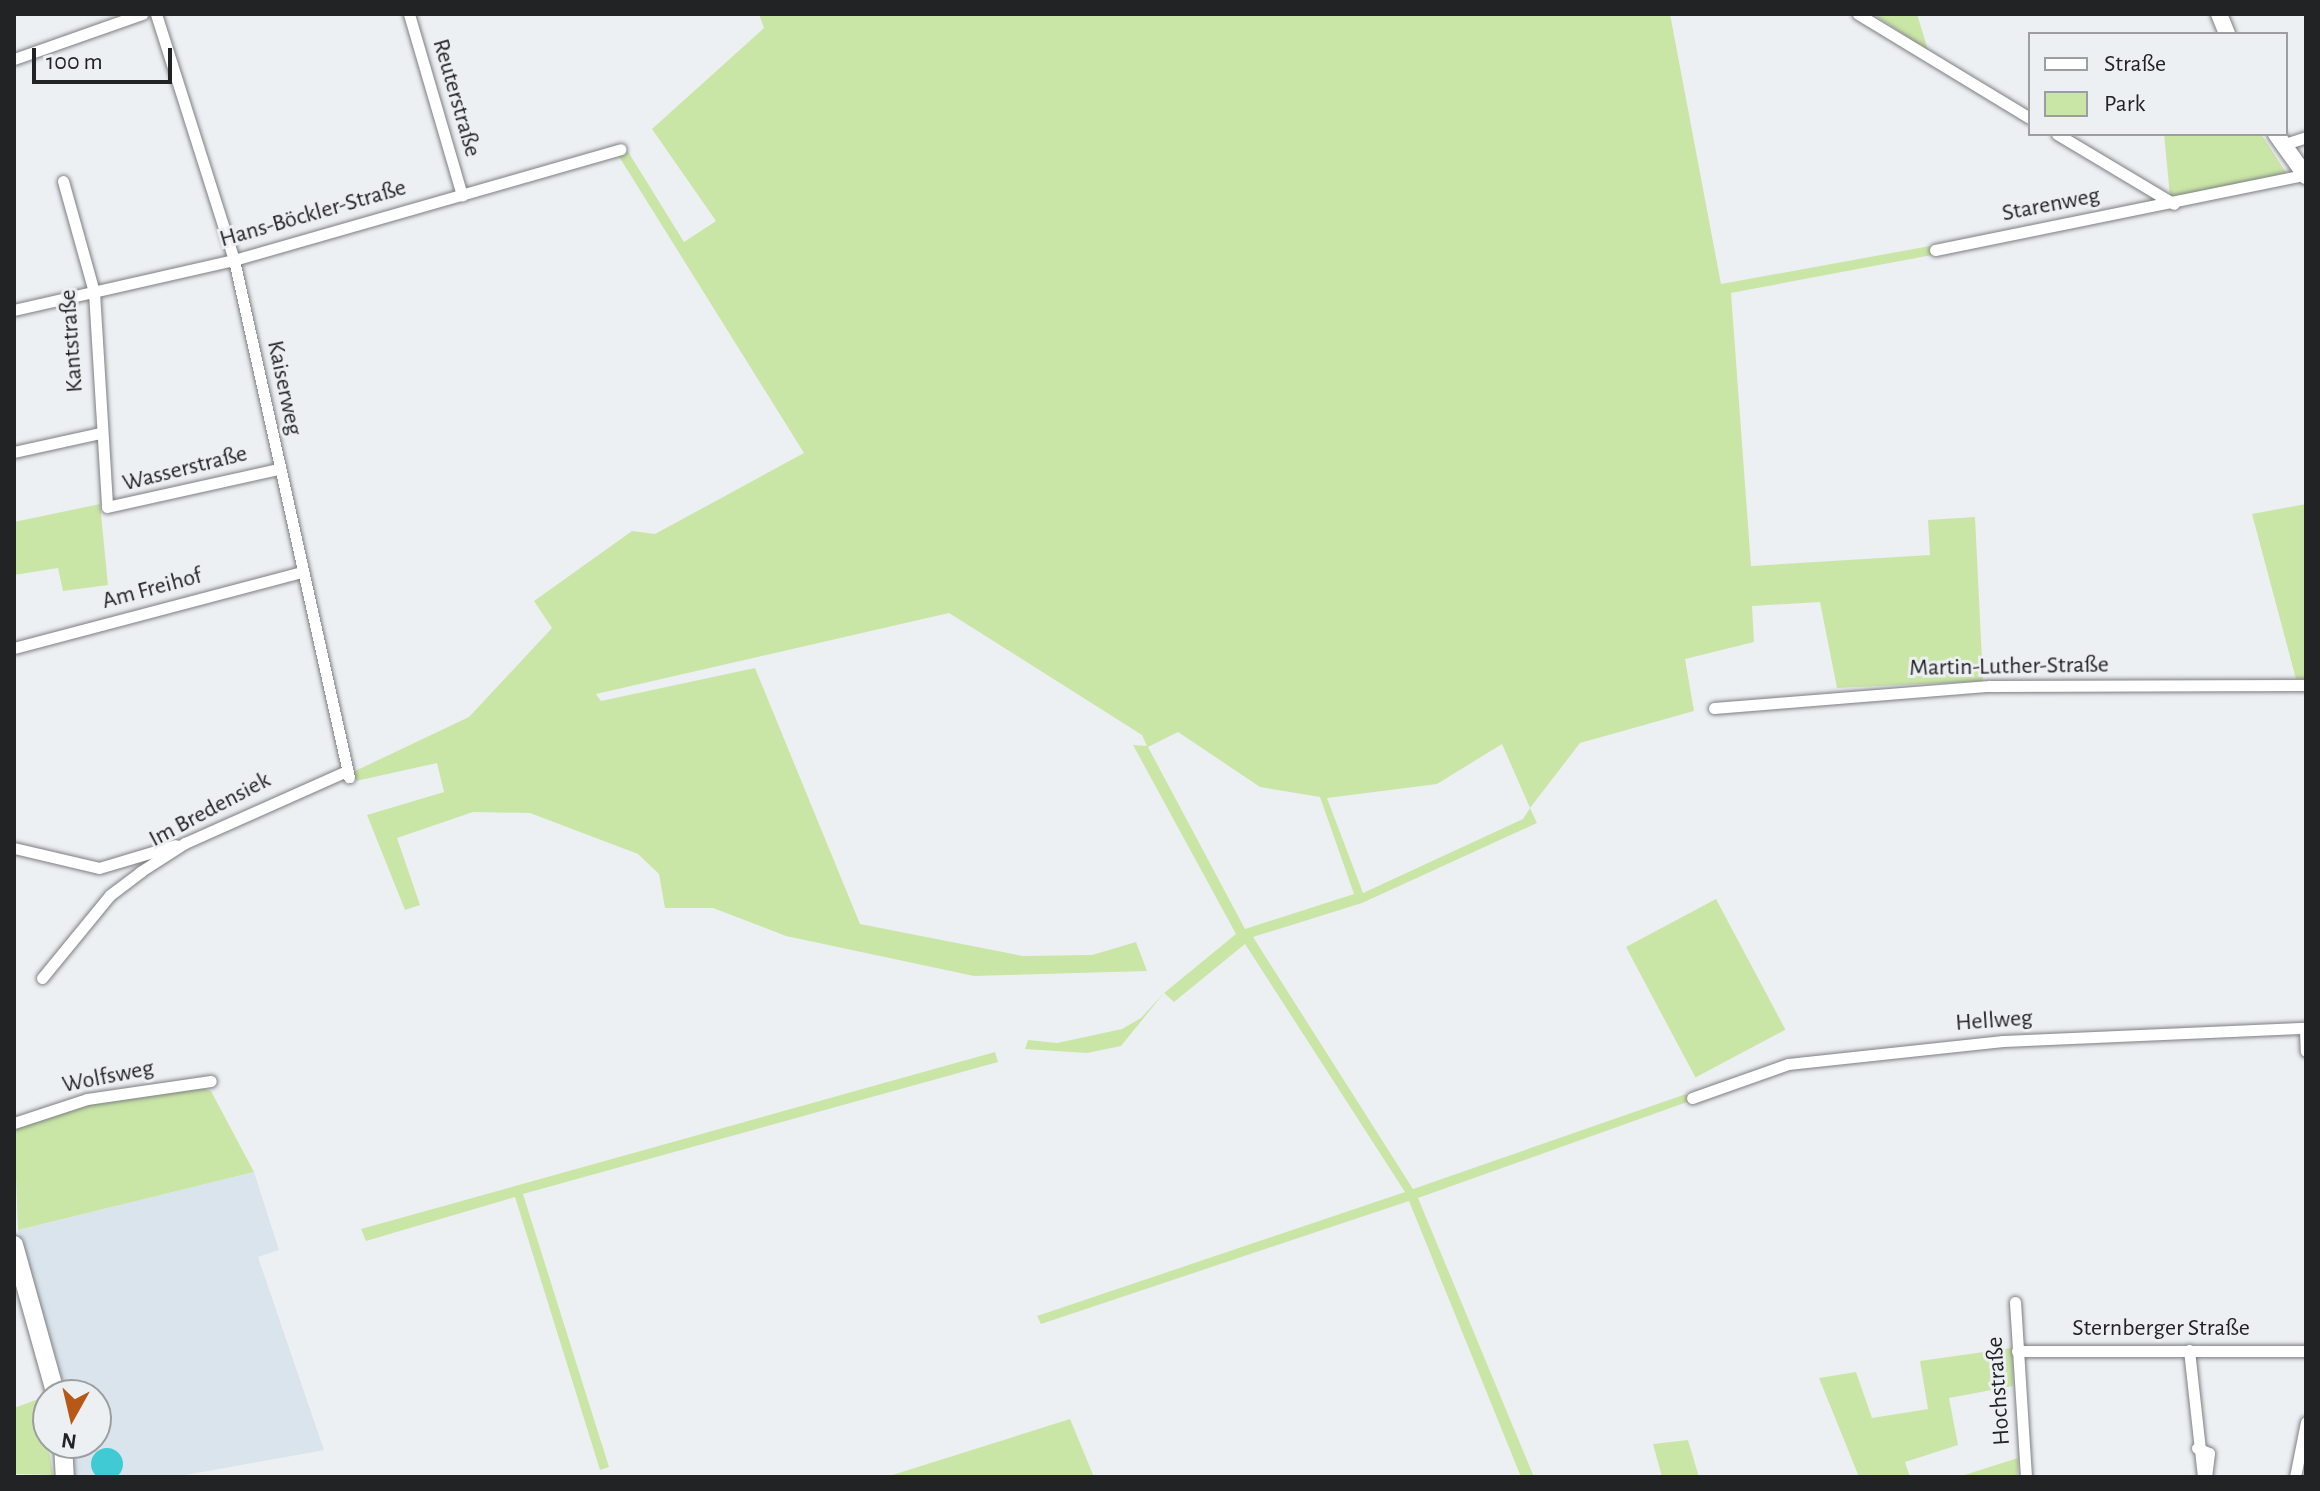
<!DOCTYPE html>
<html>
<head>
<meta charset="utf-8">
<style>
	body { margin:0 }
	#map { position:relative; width:2320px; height:1491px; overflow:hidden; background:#edf0f3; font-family:"Alegreya Sans",sans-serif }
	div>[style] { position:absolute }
	.built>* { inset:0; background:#dae4ec }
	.green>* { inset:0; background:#cae6a6; transform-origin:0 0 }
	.water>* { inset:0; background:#40cbd4 }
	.round { border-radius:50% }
	.roads { filter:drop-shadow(0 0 2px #7c7f82) drop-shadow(0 0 2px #7c7f82) }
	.street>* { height:11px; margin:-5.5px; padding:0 5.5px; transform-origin:5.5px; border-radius:5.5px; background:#fff }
	.secondary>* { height:16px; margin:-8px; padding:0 8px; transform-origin:8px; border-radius:8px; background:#fff }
	.primary>* { height:18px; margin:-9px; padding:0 9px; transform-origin:9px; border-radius:9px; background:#fff }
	span { translate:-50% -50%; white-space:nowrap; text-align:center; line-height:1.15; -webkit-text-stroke:6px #edf0f3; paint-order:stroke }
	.street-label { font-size:24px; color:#222324 }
	.frame { position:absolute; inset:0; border:16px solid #222324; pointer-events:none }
	.legend { position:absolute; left:2028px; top:32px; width:260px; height:104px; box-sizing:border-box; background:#edf0f3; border:2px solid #9c9ea0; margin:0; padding:10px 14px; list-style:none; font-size:24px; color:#222324 }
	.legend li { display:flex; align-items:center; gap:16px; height:40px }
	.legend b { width:40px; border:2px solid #9c9ea0 }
	.north { position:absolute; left:32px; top:1379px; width:80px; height:80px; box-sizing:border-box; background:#edf0f3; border:2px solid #9c9ea0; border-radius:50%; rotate:188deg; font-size:22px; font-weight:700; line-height:32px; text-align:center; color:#222324 }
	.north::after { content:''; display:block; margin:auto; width:28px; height:36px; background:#b85816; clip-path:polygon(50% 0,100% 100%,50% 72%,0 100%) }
	.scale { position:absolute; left:32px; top:48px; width:140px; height:36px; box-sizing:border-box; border:4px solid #222324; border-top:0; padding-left:10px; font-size:24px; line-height:28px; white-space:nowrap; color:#222324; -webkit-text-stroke:6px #edf0f3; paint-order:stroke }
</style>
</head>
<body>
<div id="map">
	<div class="built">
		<i style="clip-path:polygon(254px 1172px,279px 1250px,258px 1257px,324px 1450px,175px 1477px,74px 1477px,71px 1443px,96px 1443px,96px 1395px,67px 1395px,18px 1230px)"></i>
	</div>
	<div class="green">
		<i style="clip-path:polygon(evenodd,759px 14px,1670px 14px,1721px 284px,1930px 246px,1932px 255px,1731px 293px,1751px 566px,1930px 555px,1928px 520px,1975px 517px,1983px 681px,1837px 688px,1820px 602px,1752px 606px,1754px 642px,1685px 659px,1694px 711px,1580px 743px,1530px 808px,1537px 823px,1362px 903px,1253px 937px,1413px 1189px,1686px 1094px,1690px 1101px,1418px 1198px,1534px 1477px,1521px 1477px,1409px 1201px,1041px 1324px,1037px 1316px,1405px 1192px,1245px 944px,1174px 1002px,1164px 993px,1121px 1046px,1087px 1053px,1025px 1049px,1028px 1040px,1057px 1043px,1122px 1029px,1141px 1018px,1164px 993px,1236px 934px,1133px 745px,1147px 746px,1142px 735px,949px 613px,596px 694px,601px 701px,755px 668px,860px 924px,1023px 956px,1092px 955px,1136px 942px,1147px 971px,974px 976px,786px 936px,713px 908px,665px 908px,659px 874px,638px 854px,530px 813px,473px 812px,397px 838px,420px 905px,405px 910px,367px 815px,444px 792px,437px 763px,356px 781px,353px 772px,469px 717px,552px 628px,534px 601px,632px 531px,655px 534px,804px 453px,618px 155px,627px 150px,684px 242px,716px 221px,652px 129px,764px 28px,759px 14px,1178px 732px,1260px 787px,1320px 797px,1354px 894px,1245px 929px,1148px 747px,1178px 732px,759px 14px,1502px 744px,1530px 808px,1523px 819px,1363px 893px,1327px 798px,1437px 784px,1502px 744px)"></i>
		<i style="clip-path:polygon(1873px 14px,1917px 14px,1928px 50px)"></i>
		<i style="clip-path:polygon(2164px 134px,2261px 134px,2289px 177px,2185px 199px,2170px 196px)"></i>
		<i style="clip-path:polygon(100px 504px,108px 585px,63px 591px,58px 568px,14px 575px,14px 522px)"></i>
		<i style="clip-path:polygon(2306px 504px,2306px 679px,2296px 679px,2252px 514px)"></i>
		<i style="left:1716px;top:899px;width:148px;height:102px;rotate:62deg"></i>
		<i style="clip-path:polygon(995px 1052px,998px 1062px,523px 1194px,609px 1467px,600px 1470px,515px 1197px,366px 1241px,361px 1229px)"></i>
		<i style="clip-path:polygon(199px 1087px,211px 1091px,254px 1172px,18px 1230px,14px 1126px,88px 1102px)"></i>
		<i style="clip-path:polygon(2012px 1348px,2013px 1386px,1949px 1398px,1958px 1445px,1905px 1462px,1910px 1477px,1859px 1477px,1819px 1378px,1856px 1372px,1872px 1418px,1928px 1409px,1920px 1361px)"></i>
		<i style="clip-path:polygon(41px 1398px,53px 1475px,14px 1474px,14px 1408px)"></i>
		<i style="clip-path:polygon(1070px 1419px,1094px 1477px,886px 1477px)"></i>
		<i style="clip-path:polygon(1688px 1440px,1699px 1477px,1662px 1477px,1653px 1444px)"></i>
		<i style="clip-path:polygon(2018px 1458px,2018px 1477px,1958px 1477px)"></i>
	</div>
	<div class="water">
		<i class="round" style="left:91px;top:1448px;width:32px;height:32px"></i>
	</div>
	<div class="roads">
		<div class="street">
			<i style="left:156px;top:14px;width:258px;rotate:72.4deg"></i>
			<i style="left:234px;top:260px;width:530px;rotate:77.46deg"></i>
			<i style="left:409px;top:14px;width:189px;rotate:73.7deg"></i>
			<i style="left:1858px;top:14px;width:201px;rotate:31.2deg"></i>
			<i style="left:14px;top:59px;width:136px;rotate:-19.4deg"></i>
			<i style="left:2057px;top:134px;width:136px;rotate:30.9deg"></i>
			<i style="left:2282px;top:145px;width:25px;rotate:-18deg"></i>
			<i style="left:63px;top:181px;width:115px;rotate:74.4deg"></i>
			<i style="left:94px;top:292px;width:215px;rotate:86.5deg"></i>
			<i style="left:107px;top:507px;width:175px;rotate:-12.5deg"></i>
			<i style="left:1935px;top:250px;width:378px;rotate:-11.5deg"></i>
			<i style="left:14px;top:310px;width:226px;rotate:-12.8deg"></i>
			<i style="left:234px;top:260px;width:402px;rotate:-16deg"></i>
			<i style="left:14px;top:452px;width:88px;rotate:-12.5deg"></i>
			<i style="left:14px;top:648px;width:297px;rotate:-14.8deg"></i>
			<i style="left:1714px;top:708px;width:276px;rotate:-4.6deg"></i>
			<i style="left:1989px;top:686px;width:317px;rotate:-0.2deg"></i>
			<i style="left:14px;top:848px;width:87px;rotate:13.2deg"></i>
			<i style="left:99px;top:868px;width:80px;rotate:-16.6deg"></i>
			<i style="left:42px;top:978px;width:107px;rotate:-50.7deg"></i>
			<i style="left:110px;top:895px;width:38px;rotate:-37deg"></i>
			<i style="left:140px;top:872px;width:54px;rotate:-32.8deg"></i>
			<i style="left:185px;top:843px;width:177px;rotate:-24deg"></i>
			<i style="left:2305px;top:1028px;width:23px;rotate:88deg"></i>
			<i style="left:1692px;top:1098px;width:102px;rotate:-19.5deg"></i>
			<i style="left:1788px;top:1064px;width:216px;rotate:-6.1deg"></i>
			<i style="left:2003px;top:1041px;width:303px;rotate:-2.5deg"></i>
			<i style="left:14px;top:1123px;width:77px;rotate:-18.2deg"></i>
			<i style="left:87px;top:1099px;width:125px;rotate:-8.3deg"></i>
			<i style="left:2015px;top:1302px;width:175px;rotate:86.4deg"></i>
			<i style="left:2189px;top:1350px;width:128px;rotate:83.7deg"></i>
			<i style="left:2017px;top:1351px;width:289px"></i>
			<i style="left:2197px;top:1448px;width:13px;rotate:23deg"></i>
			<i style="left:2209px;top:1453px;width:24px;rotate:97deg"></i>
			<i style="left:2295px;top:1477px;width:56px;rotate:-78.7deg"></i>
		</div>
		<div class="secondary">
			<i style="left:2219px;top:14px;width:22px;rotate:68deg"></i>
			<i style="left:2276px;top:134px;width:52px;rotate:54.5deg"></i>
		</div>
		<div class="primary">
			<i style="left:14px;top:1245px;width:156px;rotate:74.4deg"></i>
			<i style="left:63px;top:1443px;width:34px;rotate:87deg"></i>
		</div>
	</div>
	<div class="street-label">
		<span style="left:456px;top:98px;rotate:74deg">Reuterstraße</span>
		<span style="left:2051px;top:205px;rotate:-11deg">Starenweg</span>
		<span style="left:313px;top:214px;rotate:-16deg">Hans-Böckler-Straße</span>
		<span style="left:72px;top:341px;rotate:-94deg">Kantstraße</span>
		<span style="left:284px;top:388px;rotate:78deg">Kaiserweg</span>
		<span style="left:185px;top:469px;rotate:-14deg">Wasserstraße</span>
		<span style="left:152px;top:589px;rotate:-15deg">Am Freihof</span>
		<span style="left:2009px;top:667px;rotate:-1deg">Martin-Luther-Straße</span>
		<span style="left:210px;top:810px;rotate:-28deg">Im Bredensiek</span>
		<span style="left:1994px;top:1021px;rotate:-4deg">Hellweg</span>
		<span style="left:108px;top:1077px;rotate:-11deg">Wolfsweg</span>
		<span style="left:2161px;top:1329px">Sternberger Straße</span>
		<span style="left:1999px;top:1391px;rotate:-94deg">Hochstraße</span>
	</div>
	<div class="frame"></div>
	<ul class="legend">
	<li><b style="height:10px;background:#fff"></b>Straße</li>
	<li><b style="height:22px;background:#cae6a6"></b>Park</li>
	</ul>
	<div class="north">N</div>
	<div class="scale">100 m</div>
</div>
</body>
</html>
